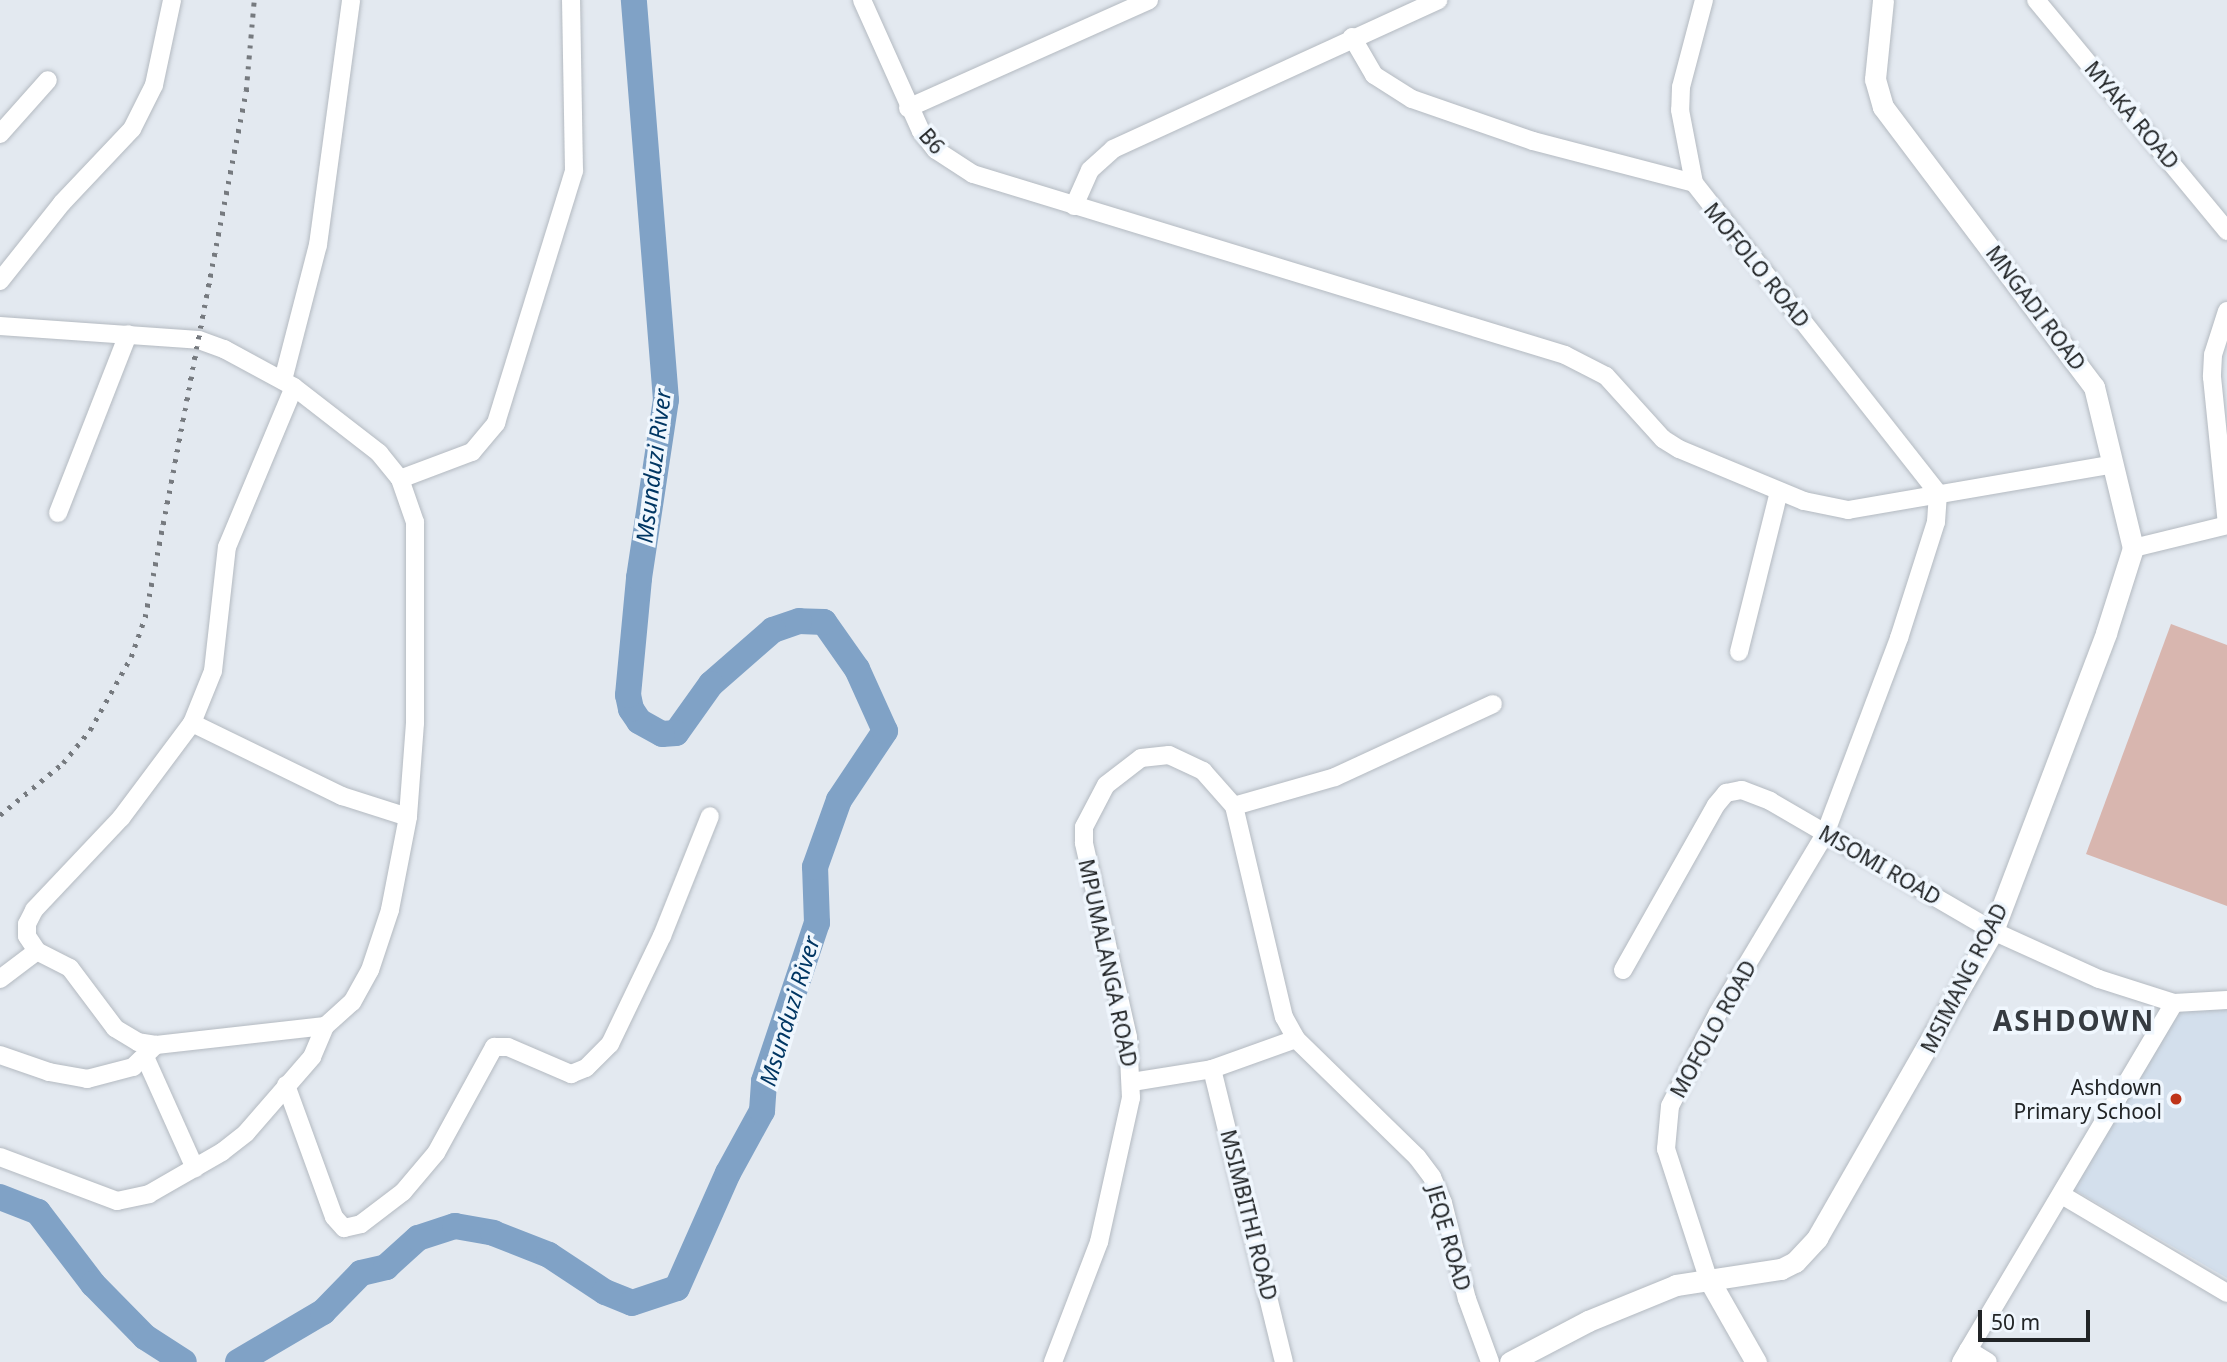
<!DOCTYPE html>
<html>
<head>
<meta charset="utf-8">
<style>
	body { margin:0 }
	#map { position:relative; width:2227px; height:1362px; overflow:hidden; background:#e3e9f0; font-family:"Noto Sans",sans-serif }
	div>[style] { position:absolute }
	.built>* { inset:0; background:#d3dfec }
	.green>* { inset:0; background:#d8b6af }
	.river>* { height:26px; margin:-13px; padding:0 13px; transform-origin:13px; border-radius:13px; background:#80a2c6 }
	.roads { filter:drop-shadow(0 0 2px #b4bac1) drop-shadow(0 0 2px #b4bac1) }
	.minor>* { height:18px; margin:-9px; padding:0 9px; transform-origin:9px; border-radius:9px; background:#fff }
	.tertiary>* { height:21px; margin:-10.5px; padding:0 10.5px; transform-origin:10.5px; border-radius:10.5px; background:#fff }
	.rail>* { height:4.5px; margin-top:-2.25px; transform-origin:0; background:repeating-linear-gradient(90deg,#767a7f 0 3.5px,transparent 0 10.5px) }
	.dots>* { width:19px; height:19px; translate:-50% -50%; box-sizing:border-box; border:4px solid #f0f7fe; border-radius:50% }
	span { translate:-50% -50%; white-space:nowrap; text-align:center; line-height:1.15; -webkit-text-stroke:7px #f0f7fe; paint-order:stroke }
	.street-label { font-size:21px; color:#212426 }
	.poi-label { font-size:21px; color:#212426 }
	.right { translate:-100% -50%; text-align:right }
	.water-label { font-size:23px; color:#003663; font-style:italic }
	.district-label { font-size:28px; color:#363b41; font-weight:700; letter-spacing:2px }
	.scale { position:absolute; left:1978px; top:1310px; width:112px; height:32px; box-sizing:border-box; border:4px solid #212426; border-top:0; padding-left:9px; font-size:21px; line-height:24px; white-space:nowrap; color:#212426; -webkit-text-stroke:5px #f0f7fe; paint-order:stroke }
</style>
</head>
<body>
<div id="map">
	<div class="built">
		<i style="clip-path:polygon(2227px 1007px,2227px 1278px,2073px 1189px,2176px 1010px)"></i>
	</div>
	<div class="green">
		<i style="clip-path:polygon(2171px 624px,2227px 645px,2227px 906px,2086px 854px)"></i>
	</div>
	<div class="river">
		<i style="left:0;top:1197px;width:41px;rotate:21.5deg"></i>
		<i style="left:38px;top:1212px;width:91px;rotate:52.6deg"></i>
		<i style="left:93px;top:1284px;width:74px;rotate:45.5deg"></i>
		<i style="left:145px;top:1337px;width:46px;rotate:32.7deg"></i>
		<i style="left:238px;top:1362px;width:99px;rotate:-30.5deg"></i>
		<i style="left:323px;top:1312px;width:54px;rotate:-45.7deg"></i>
		<i style="left:361px;top:1273px;width:26px;rotate:-13deg"></i>
		<i style="left:386px;top:1267px;width:43px;rotate:-42.2deg"></i>
		<i style="left:418px;top:1238px;width:39px;rotate:-18deg"></i>
		<i style="left:455px;top:1226px;width:39px;rotate:10deg"></i>
		<i style="left:493px;top:1233px;width:60px;rotate:21.4deg"></i>
		<i style="left:549px;top:1255px;width:67px;rotate:33.5deg"></i>
		<i style="left:605px;top:1292px;width:29px;rotate:22deg"></i>
		<i style="left:632px;top:1303px;width:47px;rotate:-18.4deg"></i>
		<i style="left:677px;top:1288px;width:126px;rotate:-66.1deg"></i>
		<i style="left:728px;top:1173px;width:71px;rotate:-61.3deg"></i>
		<i style="left:762px;top:1111px;width:30px;rotate:-86deg"></i>
		<i style="left:764px;top:1081px;width:167px;rotate:-71.5deg"></i>
		<i style="left:817px;top:923px;width:56px;rotate:-92deg"></i>
		<i style="left:815px;top:867px;width:71px;rotate:-70.3deg"></i>
		<i style="left:839px;top:800px;width:83px;rotate:-56.3deg"></i>
		<i style="left:885px;top:731px;width:68px;rotate:-114.3deg"></i>
		<i style="left:857px;top:669px;width:57px;rotate:-125.1deg"></i>
		<i style="left:824px;top:622px;width:25px;rotate:-178deg"></i>
		<i style="left:799px;top:621px;width:28px;rotate:161deg"></i>
		<i style="left:773px;top:630px;width:82px;rotate:138.9deg"></i>
		<i style="left:711px;top:684px;width:60px;rotate:125.5deg"></i>
		<i style="left:676px;top:733px;width:14px;rotate:176deg"></i>
		<i style="left:662px;top:734px;width:26px;rotate:-151deg"></i>
		<i style="left:639px;top:721px;width:14px;rotate:-124deg"></i>
		<i style="left:631px;top:709px;width:14px;rotate:-102deg"></i>
		<i style="left:628px;top:695px;width:118px;rotate:-84.6deg"></i>
		<i style="left:639px;top:578px;width:180px;rotate:-81.4deg"></i>
		<i style="left:666px;top:400px;width:401px;rotate:-94.6deg"></i>
	</div>
	<div class="roads">
		<div class="minor">
			<i style="left:862px;top:0;width:144px;rotate:65.8deg"></i>
			<i style="left:921px;top:131px;width:24px;rotate:52deg"></i>
			<i style="left:936px;top:150px;width:44px;rotate:33deg"></i>
			<i style="left:973px;top:174px;width:619px;rotate:17deg"></i>
			<i style="left:1565px;top:355px;width:46px;rotate:27.1deg"></i>
			<i style="left:1606px;top:376px;width:85px;rotate:47.9deg"></i>
			<i style="left:1663px;top:439px;width:19px;rotate:32deg"></i>
			<i style="left:1679px;top:449px;width:135px;rotate:22.6deg"></i>
			<i style="left:1804px;top:501px;width:45px;rotate:11.6deg"></i>
			<i style="left:1848px;top:510px;width:270px;rotate:-9.8deg"></i>
			<i style="left:1704px;top:0;width:90px;rotate:104.8deg"></i>
			<i style="left:1681px;top:87px;width:23px;rotate:92deg"></i>
			<i style="left:1680px;top:110px;width:74px;rotate:79.1deg"></i>
			<i style="left:1694px;top:183px;width:395px;rotate:51.8deg"></i>
			<i style="left:2036px;top:0;width:300px;rotate:50.4deg"></i>
			<i style="left:1352px;top:37px;width:44px;rotate:59.9deg"></i>
			<i style="left:1374px;top:75px;width:45px;rotate:32.3deg"></i>
			<i style="left:1412px;top:99px;width:128px;rotate:19.1deg"></i>
			<i style="left:1533px;top:141px;width:166px;rotate:14.6deg"></i>
			<i style="left:908px;top:108px;width:264px;rotate:-24.1deg"></i>
			<i style="left:0;top:134px;width:72px;rotate:-48.4deg"></i>
			<i style="left:1074px;top:206px;width:39px;rotate:-66deg"></i>
			<i style="left:1090px;top:170px;width:31px;rotate:-42deg"></i>
			<i style="left:1113px;top:149px;width:358px;rotate:-24.6deg"></i>
			<i style="left:0;top:281px;width:100px;rotate:-51.5deg"></i>
			<i style="left:62px;top:203px;width:102px;rotate:-46.6deg"></i>
			<i style="left:132px;top:129px;width:49px;rotate:-63.4deg"></i>
			<i style="left:154px;top:85px;width:87px;rotate:-78deg"></i>
			<i style="left:2227px;top:311px;width:46px;rotate:107.7deg"></i>
			<i style="left:2213px;top:355px;width:22px;rotate:93deg"></i>
			<i style="left:2212px;top:377px;width:148px;rotate:84.2deg"></i>
			<i style="left:0;top:326px;width:199px;rotate:4deg"></i>
			<i style="left:199px;top:340px;width:27px;rotate:20deg"></i>
			<i style="left:224px;top:349px;width:80px;rotate:28.5deg"></i>
			<i style="left:294px;top:387px;width:108px;rotate:37.8deg"></i>
			<i style="left:379px;top:453px;width:33px;rotate:51deg"></i>
			<i style="left:400px;top:479px;width:46px;rotate:70.8deg"></i>
			<i style="left:415px;top:522px;width:201px;rotate:90deg"></i>
			<i style="left:415px;top:723px;width:94px;rotate:94.3deg"></i>
			<i style="left:408px;top:817px;width:95px;rotate:101deg"></i>
			<i style="left:390px;top:910px;width:63px;rotate:108.4deg"></i>
			<i style="left:370px;top:970px;width:37px;rotate:119deg"></i>
			<i style="left:352px;top:1002px;width:36px;rotate:138deg"></i>
			<i style="left:325px;top:1026px;width:170px;rotate:173.6deg"></i>
			<i style="left:156px;top:1045px;width:18px;rotate:-171deg"></i>
			<i style="left:138px;top:1042px;width:27px;rotate:-149deg"></i>
			<i style="left:115px;top:1028px;width:75px;rotate:-126.9deg"></i>
			<i style="left:70px;top:968px;width:37px;rotate:-153deg"></i>
			<i style="left:37px;top:951px;width:18px;rotate:-124deg"></i>
			<i style="left:27px;top:936px;width:12px;rotate:-90deg"></i>
			<i style="left:27px;top:924px;width:16px;rotate:-63deg"></i>
			<i style="left:34px;top:910px;width:127px;rotate:-46.6deg"></i>
			<i style="left:121px;top:818px;width:119px;rotate:-53.2deg"></i>
			<i style="left:192px;top:723px;width:56px;rotate:-68deg"></i>
			<i style="left:213px;top:671px;width:125px;rotate:-83.6deg"></i>
			<i style="left:227px;top:547px;width:173px;rotate:-67.3deg"></i>
			<i style="left:283px;top:380px;width:139px;rotate:-75.5deg"></i>
			<i style="left:318px;top:245px;width:247px;rotate:-82.3deg"></i>
			<i style="left:400px;top:479px;width:77px;rotate:-20.6deg"></i>
			<i style="left:472px;top:452px;width:38px;rotate:-50deg"></i>
			<i style="left:496px;top:423px;width:264px;rotate:-72.8deg"></i>
			<i style="left:574px;top:171px;width:171px;rotate:-91deg"></i>
			<i style="left:58px;top:513px;width:192px;rotate:-68.6deg"></i>
			<i style="left:2133px;top:548px;width:97px;rotate:-13.7deg"></i>
			<i style="left:1739px;top:652px;width:165px;rotate:-76deg"></i>
			<i style="left:192px;top:723px;width:167px;rotate:26deg"></i>
			<i style="left:342px;top:796px;width:69px;rotate:17.7deg"></i>
			<i style="left:1234px;top:806px;width:217px;rotate:76.7deg"></i>
			<i style="left:1284px;top:1017px;width:25px;rotate:61deg"></i>
			<i style="left:1296px;top:1039px;width:169px;rotate:44.3deg"></i>
			<i style="left:1417px;top:1157px;width:25px;rotate:53deg"></i>
			<i style="left:1432px;top:1177px;width:28px;rotate:67deg"></i>
			<i style="left:1443px;top:1203px;width:99px;rotate:76deg"></i>
			<i style="left:1467px;top:1299px;width:67px;rotate:69.9deg"></i>
			<i style="left:1623px;top:970px;width:189px;rotate:-60.6deg"></i>
			<i style="left:1716px;top:805px;width:16px;rotate:-50deg"></i>
			<i style="left:1726px;top:793px;width:16px;rotate:-11deg"></i>
			<i style="left:1742px;top:790px;width:30px;rotate:21deg"></i>
			<i style="left:1770px;top:801px;width:258px;rotate:30.2deg"></i>
			<i style="left:1993px;top:931px;width:116px;rotate:24.4deg"></i>
			<i style="left:2099px;top:979px;width:79px;rotate:17.7deg"></i>
			<i style="left:2174px;top:1003px;width:53px;rotate:-3.2deg"></i>
			<i style="left:0;top:979px;width:46px;rotate:-37.1deg"></i>
			<i style="left:0;top:1055px;width:52px;rotate:19.1deg"></i>
			<i style="left:49px;top:1072px;width:39px;rotate:10deg"></i>
			<i style="left:87px;top:1079px;width:48px;rotate:-14.6deg"></i>
			<i style="left:133px;top:1067px;width:32px;rotate:-44deg"></i>
			<i style="left:145px;top:1057px;width:122px;rotate:65.8deg"></i>
			<i style="left:1212px;top:1069px;width:302px;rotate:76.2deg"></i>
			<i style="left:1132px;top:1082px;width:81px;rotate:-9.2deg"></i>
			<i style="left:1212px;top:1069px;width:89px;rotate:-19.7deg"></i>
			<i style="left:286px;top:1085px;width:140px;rotate:70deg"></i>
			<i style="left:334px;top:1217px;width:15px;rotate:48deg"></i>
			<i style="left:344px;top:1228px;width:17px;rotate:-13deg"></i>
			<i style="left:361px;top:1224px;width:53px;rotate:-37.3deg"></i>
			<i style="left:403px;top:1192px;width:51px;rotate:-49.8deg"></i>
			<i style="left:436px;top:1153px;width:121px;rotate:-61.3deg"></i>
			<i style="left:494px;top:1047px;width:14px"></i>
			<i style="left:508px;top:1047px;width:69px;rotate:23.2deg"></i>
			<i style="left:571px;top:1074px;width:16px;rotate:-22deg"></i>
			<i style="left:586px;top:1068px;width:34px;rotate:-45deg"></i>
			<i style="left:610px;top:1044px;width:120px;rotate:-64.3deg"></i>
			<i style="left:662px;top:936px;width:129px;rotate:-68.2deg"></i>
			<i style="left:0;top:1157px;width:125px;rotate:20.6deg"></i>
			<i style="left:117px;top:1201px;width:33px;rotate:-12deg"></i>
			<i style="left:149px;top:1194px;width:84px;rotate:-29.9deg"></i>
			<i style="left:222px;top:1152px;width:31px;rotate:-38deg"></i>
			<i style="left:246px;top:1133px;width:101px;rotate:-49deg"></i>
			<i style="left:312px;top:1057px;width:34px;rotate:-67deg"></i>
			<i style="left:2062px;top:1195px;width:192px;rotate:30.7deg"></i>
			<i style="left:1708px;top:1278px;width:136px;rotate:-108deg"></i>
			<i style="left:1666px;top:1149px;width:43px;rotate:-84.7deg"></i>
			<i style="left:1670px;top:1106px;width:105px;rotate:-62.7deg"></i>
			<i style="left:1718px;top:1013px;width:209px;rotate:-59.1deg"></i>
			<i style="left:1825px;top:834px;width:210px;rotate:-69.3deg"></i>
			<i style="left:1899px;top:638px;width:122px;rotate:-72.3deg"></i>
			<i style="left:1936px;top:522px;width:29px;rotate:-86deg"></i>
			<i style="left:1968px;top:1350px;width:23px;rotate:31deg"></i>
			<i style="left:1053px;top:1362px;width:129px;rotate:-69deg"></i>
			<i style="left:1099px;top:1242px;width:148px;rotate:-77.5deg"></i>
			<i style="left:1131px;top:1098px;width:61px;rotate:-92.8deg"></i>
			<i style="left:1128px;top:1037px;width:199px;rotate:-102.8deg"></i>
			<i style="left:1084px;top:843px;width:16px;rotate:-90deg"></i>
			<i style="left:1084px;top:827px;width:47px;rotate:-62.4deg"></i>
			<i style="left:1106px;top:785px;width:44px;rotate:-37.6deg"></i>
			<i style="left:1141px;top:758px;width:28px;rotate:-6deg"></i>
			<i style="left:1169px;top:755px;width:38px;rotate:25deg"></i>
			<i style="left:1203px;top:771px;width:47px;rotate:48.5deg"></i>
			<i style="left:1234px;top:806px;width:105px;rotate:-16deg"></i>
			<i style="left:1335px;top:777px;width:174px;rotate:-24.8deg"></i>
			<i style="left:1961px;top:1362px;width:417px;rotate:-59.3deg"></i>
		</div>
		<div class="tertiary">
			<i style="left:1708px;top:1278px;width:97px;rotate:60.3deg"></i>
			<i style="left:1510px;top:1362px;width:88px;rotate:-27.7deg"></i>
			<i style="left:1588px;top:1321px;width:95px;rotate:-22.2deg"></i>
			<i style="left:1676px;top:1285px;width:106px;rotate:-8.7deg"></i>
			<i style="left:1781px;top:1269px;width:16px;rotate:-27deg"></i>
			<i style="left:1795px;top:1262px;width:33px;rotate:-47deg"></i>
			<i style="left:1817px;top:1238px;width:354px;rotate:-60.2deg"></i>
			<i style="left:1993px;top:931px;width:319px;rotate:-69.2deg"></i>
			<i style="left:2106px;top:633px;width:89px;rotate:-72.4deg"></i>
			<i style="left:2133px;top:548px;width:166px;rotate:-103.6deg"></i>
			<i style="left:2094px;top:387px;width:351px;rotate:-127deg"></i>
			<i style="left:1883px;top:107px;width:29px;rotate:-106deg"></i>
			<i style="left:1875px;top:79px;width:79px;rotate:-84.2deg"></i>
		</div>
	</div>
	<div class="rail">
		<i style="left:0;top:815px;width:82px;rotate:-39.5deg"></i>
		<i style="left:63px;top:763px;width:43px;rotate:-50.7deg"></i>
		<i style="left:90px;top:730px;width:84px;rotate:-60.7deg"></i>
		<i style="left:131px;top:657px;width:42px;rotate:-70.7deg"></i>
		<i style="left:145px;top:617px;width:537px;rotate:-79.15deg"></i>
		<i style="left:246px;top:90px;width:90px;rotate:-84.9deg"></i>
	</div>
	<div class="dots">
		<i style="left:2176px;top:1099px;background:#bf3419"></i>
	</div>
	<div class="street-label">
		<span style="left:2132px;top:115px;rotate:50deg">MYAKA ROAD</span>
		<span style="left:932px;top:141px;rotate:49deg">B6</span>
		<span style="left:1757px;top:265px;rotate:51deg">MOFOLO ROAD</span>
		<span style="left:2036px;top:308px;rotate:53deg">MNGADI ROAD</span>
		<span style="left:1880px;top:865px;rotate:30deg">MSOMI ROAD</span>
		<span style="left:1108px;top:963px;rotate:78deg">MPUMALANGA ROAD</span>
		<span style="left:1964px;top:978px;rotate:-63deg">MSIMANG ROAD</span>
		<span style="left:1713px;top:1029px;rotate:-61deg">MOFOLO ROAD</span>
		<span style="left:1249px;top:1215px;rotate:76deg">MSIMBITHI ROAD</span>
		<span style="left:1449px;top:1238px;rotate:74deg">JEQE ROAD</span>
	</div>
	<div class="poi-label">
		<span class="right" style="left:2162px;top:1099px">Ashdown<br>Primary School</span>
	</div>
	<div class="water-label">
		<span style="left:653px;top:466px;rotate:-83deg">Msunduzi River</span>
		<span style="left:789px;top:1011px;rotate:-73deg">Msunduzi River</span>
	</div>
	<div class="district-label">
		<span style="left:2074px;top:1020px">ASHDOWN</span>
	</div>
	<div class="scale">50 m</div>
</div>
</body>
</html>
